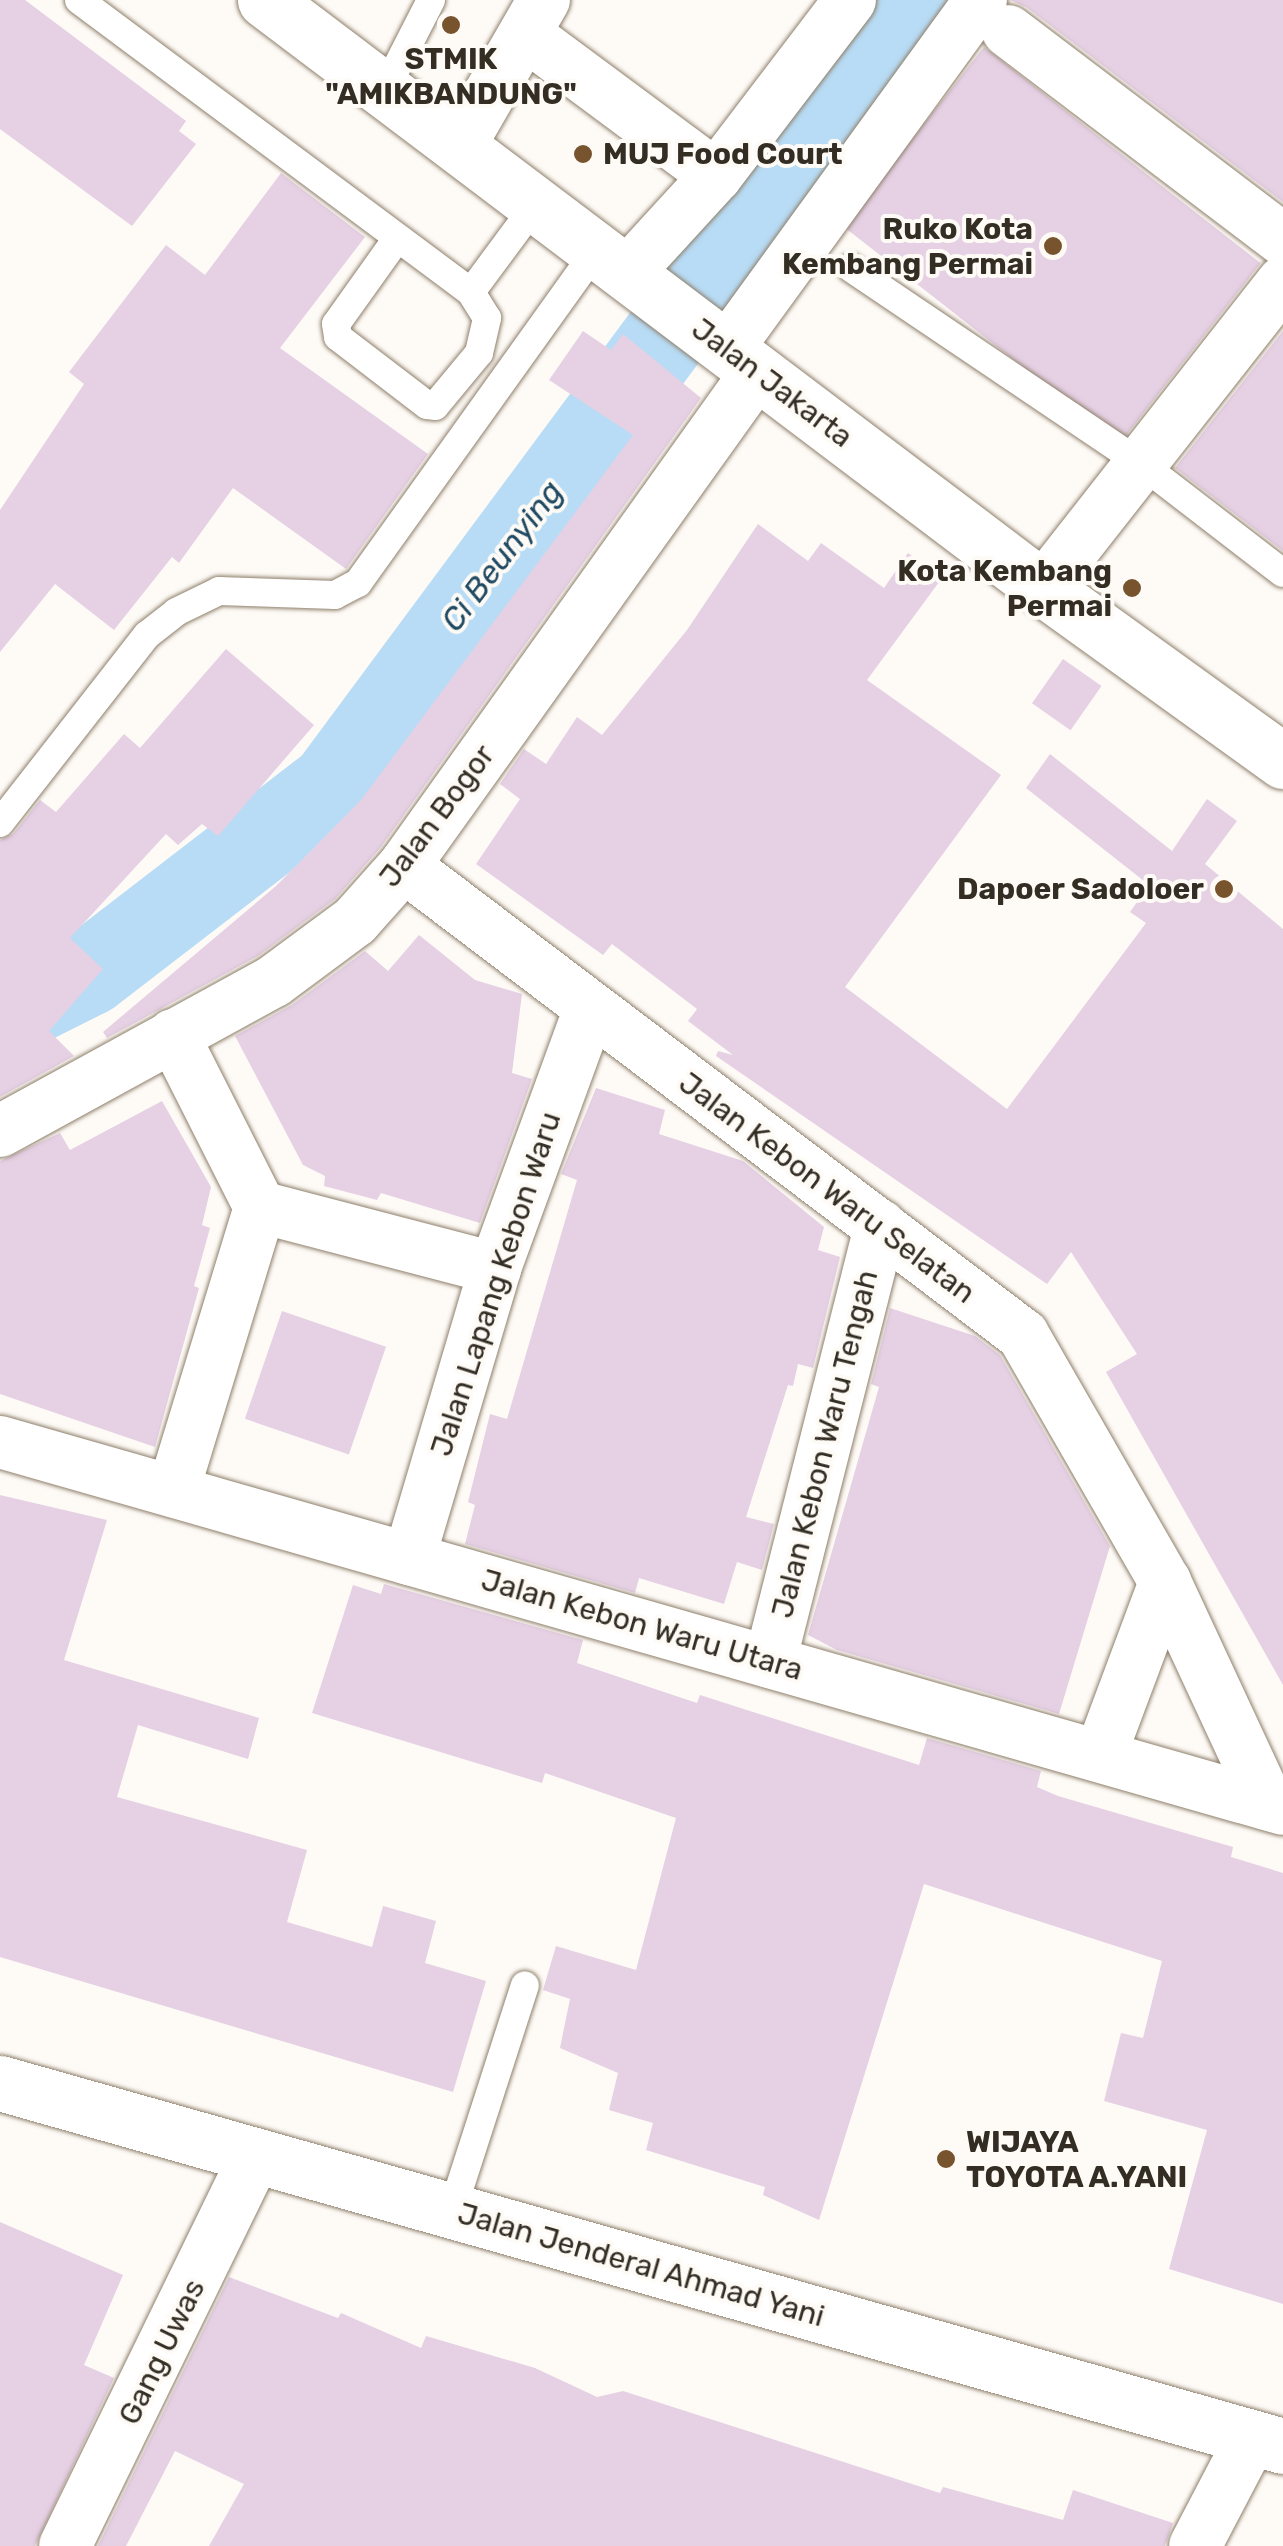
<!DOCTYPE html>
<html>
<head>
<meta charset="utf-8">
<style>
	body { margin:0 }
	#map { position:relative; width:1283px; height:2546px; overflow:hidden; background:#fefbf6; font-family:Rubik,sans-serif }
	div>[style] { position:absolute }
	.river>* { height:85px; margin:-42.5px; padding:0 42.5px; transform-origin:42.5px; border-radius:42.5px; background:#b8dcf5 }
	.building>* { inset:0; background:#e5d0e4; transform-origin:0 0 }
	.roads { filter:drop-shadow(0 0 2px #8e7f6b) drop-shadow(0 0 2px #8e7f6b) }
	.lane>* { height:28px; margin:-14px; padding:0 14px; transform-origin:14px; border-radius:14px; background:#fff }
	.street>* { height:52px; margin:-26px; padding:0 26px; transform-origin:26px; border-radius:26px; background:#fff }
	.primary>* { height:55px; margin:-27.5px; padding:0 27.5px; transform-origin:27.5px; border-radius:27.5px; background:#fff }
	.dots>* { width:28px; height:28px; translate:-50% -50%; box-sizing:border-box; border:5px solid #fefbf6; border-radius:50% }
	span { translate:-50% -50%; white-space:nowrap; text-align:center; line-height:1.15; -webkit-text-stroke:8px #fefbf6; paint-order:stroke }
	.poi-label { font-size:30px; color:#332d24; font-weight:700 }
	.left { translate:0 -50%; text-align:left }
	.right { translate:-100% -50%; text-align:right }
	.street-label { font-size:30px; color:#332d24 }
	.water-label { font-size:32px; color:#204a63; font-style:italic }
</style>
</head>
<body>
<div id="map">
	<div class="river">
		<i style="left:0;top:1017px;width:98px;rotate:-26.6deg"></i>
		<i style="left:88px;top:973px;width:308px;rotate:-37.6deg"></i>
		<i style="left:332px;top:785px;width:977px;rotate:-53.45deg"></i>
	</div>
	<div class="building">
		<i style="clip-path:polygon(0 0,25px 0,186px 121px,179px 131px,196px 144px,132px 226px,0 129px)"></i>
		<i style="clip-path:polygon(1010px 0,1283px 0,1283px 202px,1026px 7px)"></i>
		<i style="left:984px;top:47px;width:351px;height:228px;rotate:38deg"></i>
		<i style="clip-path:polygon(281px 173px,365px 237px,280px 348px,428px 454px,346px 569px,233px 488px,179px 563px,172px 557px,114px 630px,55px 584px,0 652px,0 510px,84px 384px,69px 372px,166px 245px,205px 275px)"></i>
		<i style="clip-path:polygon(583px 331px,611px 350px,623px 334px,701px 398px,381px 847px,335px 899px,258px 956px,107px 1038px,103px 1032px,276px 886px,361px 800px,633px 435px,549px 380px)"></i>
		<i style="clip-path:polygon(1283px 331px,1283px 551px,1175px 468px)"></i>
		<i style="clip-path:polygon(758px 524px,808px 561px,821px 543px,884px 588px,908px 553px,942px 578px,867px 680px,1001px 775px,845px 987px,1007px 1109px,1146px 923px,1130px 912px,1149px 885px,1026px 788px,1050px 754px,1172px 851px,1207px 799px,1237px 821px,1205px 864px,1283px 929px,1283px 1685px,1106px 1372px,1137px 1354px,1071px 1252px,1047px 1284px,716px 1056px,718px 1051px,733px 1055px,688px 1021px,697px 1009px,612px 944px,603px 955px,476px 864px,520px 799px,500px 784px,524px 749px,546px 764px,577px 717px,602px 735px,687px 630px)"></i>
		<i style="clip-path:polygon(226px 649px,314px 725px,218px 836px,202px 824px,178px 845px,166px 834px,70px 938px,103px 969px,49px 1031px,74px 1056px,0 1097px,0 840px,13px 834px,40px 800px,56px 812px,124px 734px,140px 748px)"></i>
		<i style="left:1063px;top:659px;width:47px;height:54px;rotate:35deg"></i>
		<i style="clip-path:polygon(419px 935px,475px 980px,522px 994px,512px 1073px,532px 1079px,480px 1223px,381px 1193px,377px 1200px,324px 1186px,325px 1176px,303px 1165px,235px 1036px,292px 1005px,365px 951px,388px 971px)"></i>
		<i style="clip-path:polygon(596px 1088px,665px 1110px,659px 1134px,743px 1161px,824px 1227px,818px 1250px,840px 1257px,813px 1368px,798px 1364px,793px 1386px,788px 1385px,746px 1517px,774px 1524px,762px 1570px,737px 1562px,724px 1604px,639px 1578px,635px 1593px,465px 1544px,475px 1505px,468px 1502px,490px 1414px,507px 1419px,577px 1180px,561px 1174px)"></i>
		<i style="clip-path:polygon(162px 1101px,211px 1187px,202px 1225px,210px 1228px,194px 1286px,199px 1288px,155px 1447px,0 1394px,0 1161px,60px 1133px,70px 1150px)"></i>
		<i style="clip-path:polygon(890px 1308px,975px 1336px,1000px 1355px,1110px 1546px,1059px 1714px,837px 1650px,808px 1635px,879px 1387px,871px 1384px)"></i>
		<i style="left:282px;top:1311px;width:110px;height:114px;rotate:19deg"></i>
		<i style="clip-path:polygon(0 1495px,107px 1520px,64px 1660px,259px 1718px,248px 1759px,138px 1725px,117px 1797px,307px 1850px,287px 1922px,372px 1947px,383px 1906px,436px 1921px,425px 1963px,486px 1981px,453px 2092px,0 1957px)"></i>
		<i style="clip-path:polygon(384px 1584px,583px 1640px,577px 1663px,697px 1703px,700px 1695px,919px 1765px,927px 1738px,1041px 1771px,1037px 1787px,1058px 1796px,1233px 1847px,1231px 1857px,1283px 1873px,1283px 2304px,1169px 2269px,1207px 2130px,1104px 2101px,1121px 2033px,1143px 2038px,1162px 1961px,924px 1884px,819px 2220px,763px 2195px,765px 2187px,646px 2150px,653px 2123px,609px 2110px,618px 2073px,560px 2048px,570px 1999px,543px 1990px,556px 1946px,636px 1970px,676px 1818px,545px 1773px,542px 1783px,312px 1713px,353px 1585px,381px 1594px)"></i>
		<i style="clip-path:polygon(0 2222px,123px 2275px,84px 2365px,114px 2378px,35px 2546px,0 2546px)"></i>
		<i style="clip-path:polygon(229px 2277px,338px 2318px,341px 2313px,421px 2348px,426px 2336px,535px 2368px,597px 2397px,623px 2391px,940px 2493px,943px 2487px,1063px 2520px,1073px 2490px,1173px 2523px,1165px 2546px,209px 2546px,244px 2484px,175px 2451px,126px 2546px,98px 2546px)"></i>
	</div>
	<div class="roads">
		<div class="lane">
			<i style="left:79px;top:0;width:489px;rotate:36.7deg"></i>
			<i style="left:471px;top:292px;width:109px;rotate:-53.5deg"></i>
			<i style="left:385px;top:90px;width:101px;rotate:-62.9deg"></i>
			<i style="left:396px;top:240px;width:103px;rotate:125.5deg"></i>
			<i style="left:336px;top:324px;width:13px;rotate:81deg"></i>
			<i style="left:338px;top:337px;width:112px;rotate:37.4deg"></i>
			<i style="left:427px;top:405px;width:8px;rotate:7deg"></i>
			<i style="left:435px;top:406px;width:69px;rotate:-50.3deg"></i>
			<i style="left:479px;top:353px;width:36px;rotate:-77deg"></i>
			<i style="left:487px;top:318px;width:31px;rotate:-122deg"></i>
			<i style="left:851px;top:268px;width:349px;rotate:34deg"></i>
			<i style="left:1140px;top:463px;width:180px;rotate:37.6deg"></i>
			<i style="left:0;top:823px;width:239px;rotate:-52deg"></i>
			<i style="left:147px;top:635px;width:37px;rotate:-38deg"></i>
			<i style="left:176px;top:612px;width:48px;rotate:-26deg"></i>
			<i style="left:219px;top:591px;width:116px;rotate:2deg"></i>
			<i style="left:335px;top:595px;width:26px;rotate:-28deg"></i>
			<i style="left:358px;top:583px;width:409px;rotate:-54.4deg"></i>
			<i style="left:452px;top:2211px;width:237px;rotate:-72.1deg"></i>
		</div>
		<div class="street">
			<i style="left:1008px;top:31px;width:345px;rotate:37.2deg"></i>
			<i style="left:525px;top:34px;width:238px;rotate:36.6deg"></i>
			<i style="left:459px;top:147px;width:170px;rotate:-60deg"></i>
			<i style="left:627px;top:273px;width:132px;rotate:-47.5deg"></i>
			<i style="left:716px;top:176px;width:221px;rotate:-52.7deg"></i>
			<i style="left:727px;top:349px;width:432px;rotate:-54deg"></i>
			<i style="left:1043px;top:588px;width:389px;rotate:-51.9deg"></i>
			<i style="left:404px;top:866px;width:777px;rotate:37.15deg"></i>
			<i style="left:1023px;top:1335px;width:285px;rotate:60.1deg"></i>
			<i style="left:1165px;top:1582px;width:245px;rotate:65.1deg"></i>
			<i style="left:173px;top:1035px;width:193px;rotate:63.2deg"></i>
			<i style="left:260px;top:1207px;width:297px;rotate:107deg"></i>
			<i style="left:0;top:1131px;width:312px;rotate:-28.7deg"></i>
			<i style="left:274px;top:981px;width:101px;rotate:-36.5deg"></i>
			<i style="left:355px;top:921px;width:74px;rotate:-48.3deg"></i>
			<i style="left:404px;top:866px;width:607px;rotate:-54.45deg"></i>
			<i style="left:260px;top:1207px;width:243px;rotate:14.6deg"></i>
			<i style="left:0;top:1442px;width:1334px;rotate:15.96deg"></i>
			<i style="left:409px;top:1559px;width:303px;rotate:-73.5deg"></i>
			<i style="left:495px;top:1268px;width:274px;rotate:-69.9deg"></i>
			<i style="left:770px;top:1662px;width:450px;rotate:-75.8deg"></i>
			<i style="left:1100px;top:1756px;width:186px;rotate:-69.5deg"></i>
			<i style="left:65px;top:2546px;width:434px;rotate:-64deg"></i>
			<i style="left:1195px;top:2546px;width:123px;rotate:-62.4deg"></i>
		</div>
		<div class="primary">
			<i style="left:265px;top:0;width:975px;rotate:37.08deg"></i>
			<i style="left:1043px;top:588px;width:296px;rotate:35.8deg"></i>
			<i style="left:0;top:2083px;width:1333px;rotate:15.8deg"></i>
		</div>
	</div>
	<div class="dots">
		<i style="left:451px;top:25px;background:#78542e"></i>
		<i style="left:583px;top:154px;background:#78542e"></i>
		<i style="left:1053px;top:246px;background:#78542e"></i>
		<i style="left:1132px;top:588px;background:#78542e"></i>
		<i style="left:1224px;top:889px;background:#78542e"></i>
		<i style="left:946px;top:2159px;background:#78542e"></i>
	</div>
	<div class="poi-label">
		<span style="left:451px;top:76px">STMIK<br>"AMIKBANDUNG"</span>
		<span class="left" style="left:603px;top:154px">MUJ Food Court</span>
		<span class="right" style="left:1033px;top:246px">Ruko Kota<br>Kembang Permai</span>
		<span class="right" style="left:1112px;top:588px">Kota Kembang<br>Permai</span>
		<span class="right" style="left:1204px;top:889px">Dapoer Sadoloer</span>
		<span class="left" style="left:966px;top:2159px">WIJAYA<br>TOYOTA A.YANI</span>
	</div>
	<div class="street-label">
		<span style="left:772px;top:383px;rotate:37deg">Jalan Jakarta</span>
		<span style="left:437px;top:816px;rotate:-53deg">Jalan Bogor</span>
		<span style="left:827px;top:1188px;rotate:37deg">Jalan Kebon Waru Selatan</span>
		<span style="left:496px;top:1284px;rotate:-72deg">Jalan Lapang Kebon Waru</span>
		<span style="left:825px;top:1444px;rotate:-76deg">Jalan Kebon Waru Tengah</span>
		<span style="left:642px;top:1625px;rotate:16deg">Jalan Kebon Waru Utara</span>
		<span style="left:641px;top:2265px;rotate:16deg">Jalan Jenderal Ahmad Yani</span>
		<span style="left:162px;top:2352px;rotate:-64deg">Gang Uwas</span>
	</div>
	<div class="water-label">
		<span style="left:502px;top:556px;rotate:-53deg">Ci Beunying</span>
	</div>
</div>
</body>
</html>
